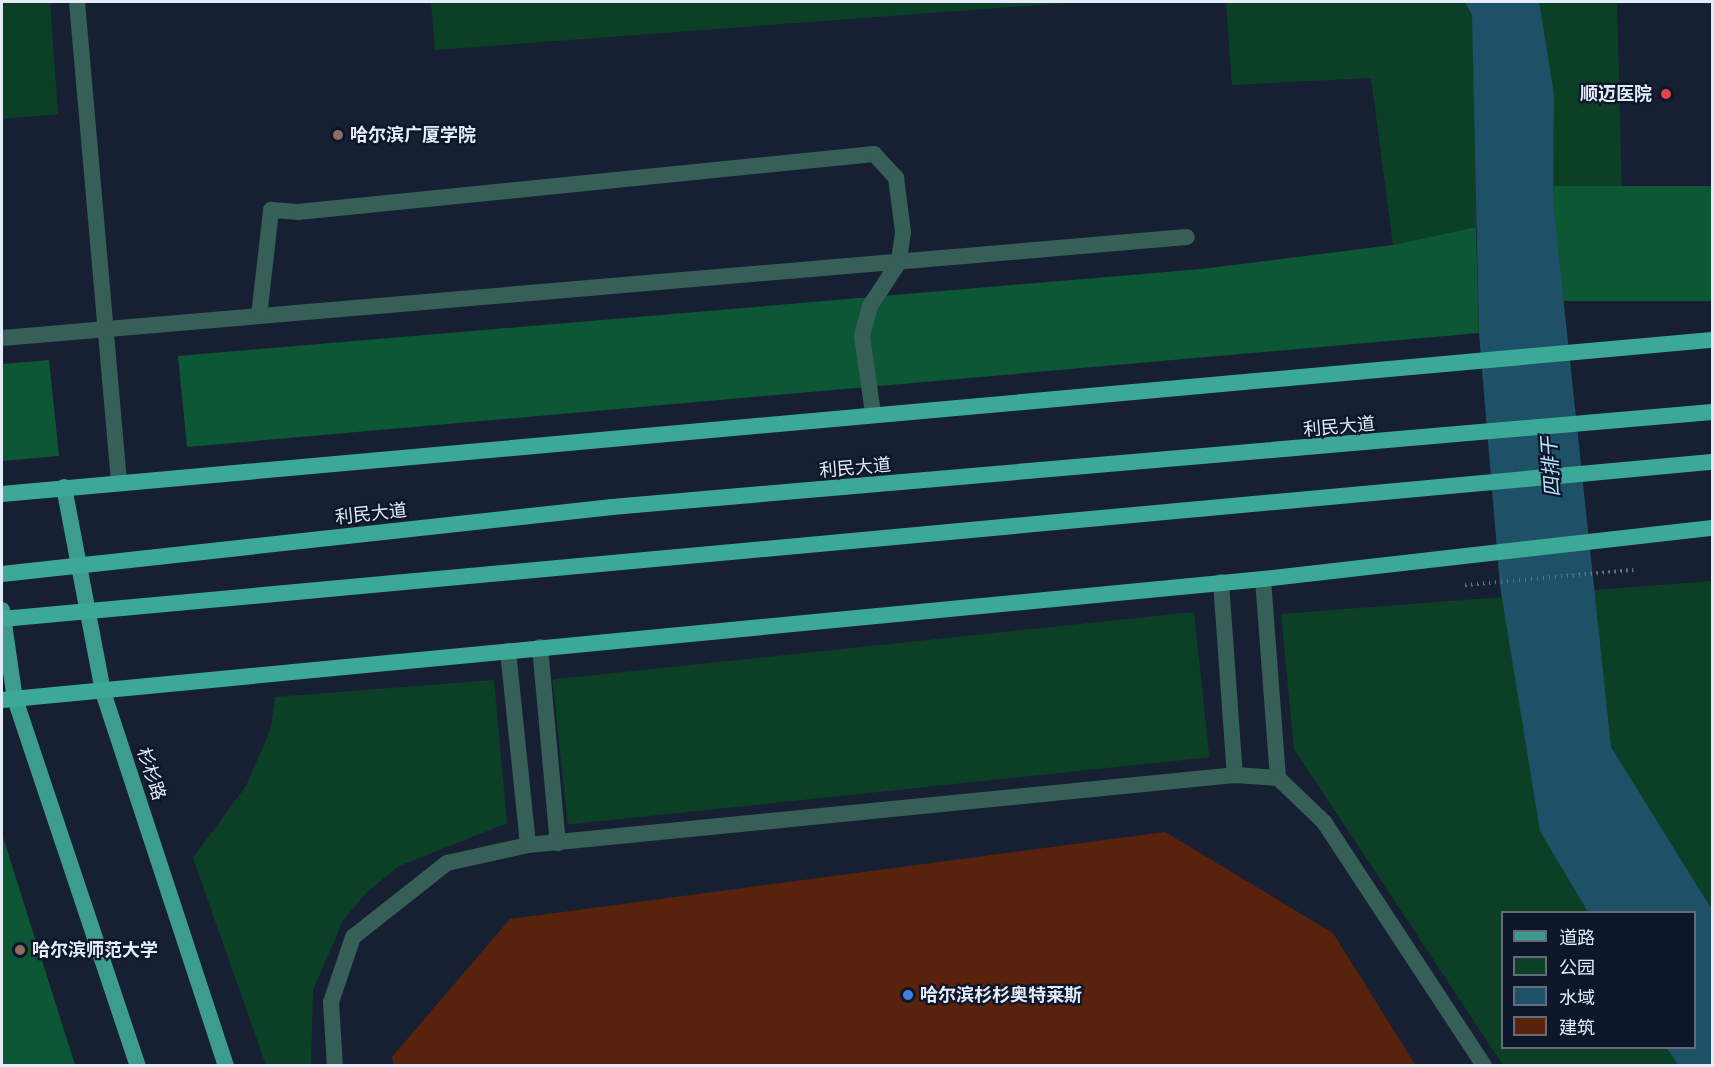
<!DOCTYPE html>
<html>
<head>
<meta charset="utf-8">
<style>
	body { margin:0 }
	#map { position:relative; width:1714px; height:1067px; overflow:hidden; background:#172033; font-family:"PT Sans Narrow","Noto Sans SC",sans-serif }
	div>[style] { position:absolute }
	.green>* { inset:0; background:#0b4027; transform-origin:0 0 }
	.forest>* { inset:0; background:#0d5636; transform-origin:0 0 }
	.water>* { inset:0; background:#1e5167 }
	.building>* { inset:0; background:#59220d }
	.path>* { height:4px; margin-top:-2px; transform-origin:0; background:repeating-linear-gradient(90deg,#656d7e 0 1.5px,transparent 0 6px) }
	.service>* { height:16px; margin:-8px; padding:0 8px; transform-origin:8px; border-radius:8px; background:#355f57 }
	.minor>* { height:16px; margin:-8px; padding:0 8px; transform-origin:8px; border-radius:8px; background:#355f57 }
	.primary>* { height:16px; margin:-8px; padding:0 8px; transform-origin:8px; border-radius:8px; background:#3c9d8e }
	.trunk>* { height:16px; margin:-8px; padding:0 8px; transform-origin:8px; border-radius:8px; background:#3ca998 }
	.dots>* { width:16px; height:16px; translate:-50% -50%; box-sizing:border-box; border:3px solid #0e1729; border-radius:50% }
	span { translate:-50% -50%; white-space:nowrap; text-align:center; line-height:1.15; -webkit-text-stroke:4.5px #0e1729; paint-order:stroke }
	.poi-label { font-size:18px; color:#e5ecf9; font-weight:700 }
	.right { translate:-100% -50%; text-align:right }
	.left { translate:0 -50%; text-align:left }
	.street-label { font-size:18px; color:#e5ecf9 }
	.water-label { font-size:20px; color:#b6e2f9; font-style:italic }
	.frame { position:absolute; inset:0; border:3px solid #e5ecf9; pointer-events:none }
	.legend { position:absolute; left:1501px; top:911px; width:195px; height:138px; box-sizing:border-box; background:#0e1729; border:2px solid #646c7c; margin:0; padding:8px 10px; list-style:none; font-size:18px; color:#e5ecf9 }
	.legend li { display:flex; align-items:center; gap:12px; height:30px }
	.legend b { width:30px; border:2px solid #646c7c }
</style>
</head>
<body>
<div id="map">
	<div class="green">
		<i style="clip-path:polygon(2px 2px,50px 2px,58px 114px,2px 119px)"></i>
		<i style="clip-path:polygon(431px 2px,1078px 2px,435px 50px)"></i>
		<i style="clip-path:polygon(1226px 2px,1617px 2px,1622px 196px,1393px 245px,1371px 78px,1232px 85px)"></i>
		<i style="clip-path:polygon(evenodd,1712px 581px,1712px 1065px,1503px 1065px,1294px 749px,1281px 614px,1712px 581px,1502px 912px,1694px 912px,1694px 1048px,1502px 1048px,1502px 912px)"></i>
		<i style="left:1194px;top:612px;width:146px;height:645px;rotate:84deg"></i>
		<i style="clip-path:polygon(494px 680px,507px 823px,399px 866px,367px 892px,343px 920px,313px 990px,311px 1065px,266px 1065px,193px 858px,246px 786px,271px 728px,275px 697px)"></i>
	</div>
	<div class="forest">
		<i style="left:1712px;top:186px;width:115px;height:160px;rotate:90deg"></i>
		<i style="clip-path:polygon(1476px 227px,1479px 333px,187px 447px,178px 356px,1201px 269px,1393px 245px)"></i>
		<i style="clip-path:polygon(49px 360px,59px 456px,2px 461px,2px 364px)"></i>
		<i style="clip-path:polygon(2px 834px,75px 1065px,2px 1065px)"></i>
	</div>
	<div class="water">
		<i style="clip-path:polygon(1465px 2px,1539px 2px,1554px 94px,1553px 201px,1611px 747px,1712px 910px,1712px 1065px,1678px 1065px,1667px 1048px,1694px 1048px,1694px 912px,1588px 912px,1540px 831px,1500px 586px,1479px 333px,1472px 15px)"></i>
	</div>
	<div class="building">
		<i style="clip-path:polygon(1165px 832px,1333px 933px,1416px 1066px,394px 1066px,392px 1057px,510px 919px)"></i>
	</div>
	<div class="path">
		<i style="left:1465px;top:585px;width:169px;rotate:-5.1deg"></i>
	</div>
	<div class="service">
		<i style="left:77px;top:2px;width:482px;rotate:85deg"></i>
		<i style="left:2px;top:338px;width:1189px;rotate:-4.87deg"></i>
		<i style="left:1263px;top:579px;width:200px;rotate:85.7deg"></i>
		<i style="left:1221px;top:582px;width:194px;rotate:85.9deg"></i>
		<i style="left:540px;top:647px;width:197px;rotate:84.8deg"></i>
		<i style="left:508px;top:651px;width:195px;rotate:84.1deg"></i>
		<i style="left:335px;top:1066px;width:64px;rotate:-93.6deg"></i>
		<i style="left:331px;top:1002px;width:69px;rotate:-71.3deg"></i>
		<i style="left:353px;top:937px;width:120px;rotate:-38.2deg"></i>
		<i style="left:447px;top:863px;width:83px;rotate:-12.5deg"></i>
		<i style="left:528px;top:845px;width:710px;rotate:-5.65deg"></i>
		<i style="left:1235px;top:775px;width:43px;rotate:4deg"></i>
		<i style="left:1278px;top:778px;width:64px;rotate:43.7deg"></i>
		<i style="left:1324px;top:822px;width:292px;rotate:56.7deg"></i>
	</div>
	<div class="minor">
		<i style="left:259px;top:316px;width:107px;rotate:-83.5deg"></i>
		<i style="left:271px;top:210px;width:27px;rotate:4deg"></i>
		<i style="left:298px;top:212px;width:579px;rotate:-5.75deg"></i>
		<i style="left:874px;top:154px;width:33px;rotate:47deg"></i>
		<i style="left:896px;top:178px;width:54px;rotate:82.6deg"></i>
		<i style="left:903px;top:232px;width:30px;rotate:98deg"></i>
		<i style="left:899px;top:262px;width:53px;rotate:123.4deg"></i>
		<i style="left:870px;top:306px;width:31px;rotate:105deg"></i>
		<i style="left:862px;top:336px;width:78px;rotate:81.9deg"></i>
	</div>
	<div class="primary">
		<i style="left:64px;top:487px;width:209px;rotate:79.2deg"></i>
		<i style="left:103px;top:692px;width:394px;rotate:71.8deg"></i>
		<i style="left:2px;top:610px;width:90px;rotate:81.7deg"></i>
		<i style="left:15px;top:699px;width:387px;rotate:71.5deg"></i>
	</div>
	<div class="trunk">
		<i style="left:2px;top:494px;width:1717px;rotate:-5.15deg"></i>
		<i style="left:2px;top:574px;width:614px;rotate:-6.27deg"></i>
		<i style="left:612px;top:507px;width:1104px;rotate:-4.94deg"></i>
		<i style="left:2px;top:619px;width:1717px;rotate:-5.25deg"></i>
		<i style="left:2px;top:700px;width:1267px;rotate:-5.48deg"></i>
		<i style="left:1263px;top:579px;width:452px;rotate:-6.5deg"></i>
	</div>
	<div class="dots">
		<i style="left:1666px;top:94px;background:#e0444e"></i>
		<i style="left:338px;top:135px;background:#8d6e63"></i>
		<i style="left:20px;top:950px;background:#8d6e63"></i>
		<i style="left:908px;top:995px;background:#3f7fe0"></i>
	</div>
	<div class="poi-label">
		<span class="right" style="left:1652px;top:94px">顺迈医院</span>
		<span class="left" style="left:350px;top:135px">哈尔滨广厦学院</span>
		<span class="left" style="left:32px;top:950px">哈尔滨师范大学</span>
		<span class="left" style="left:920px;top:995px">哈尔滨杉杉奥特莱斯</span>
	</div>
	<div class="street-label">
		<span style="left:1339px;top:427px;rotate:-5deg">利民大道</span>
		<span style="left:855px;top:468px;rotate:-5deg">利民大道</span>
		<span style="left:371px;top:514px;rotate:-6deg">利民大道</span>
		<span style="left:151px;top:774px;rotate:72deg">杉杉路</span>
	</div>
	<div class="water-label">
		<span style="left:1551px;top:467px;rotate:-94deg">四排干</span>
	</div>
	<div class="frame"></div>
	<ul class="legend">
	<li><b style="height:8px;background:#3c9d8e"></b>道路</li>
	<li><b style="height:16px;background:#0b4027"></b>公园</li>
	<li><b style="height:16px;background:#1e5167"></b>水域</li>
	<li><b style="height:16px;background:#59220d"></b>建筑</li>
	</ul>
</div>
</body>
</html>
